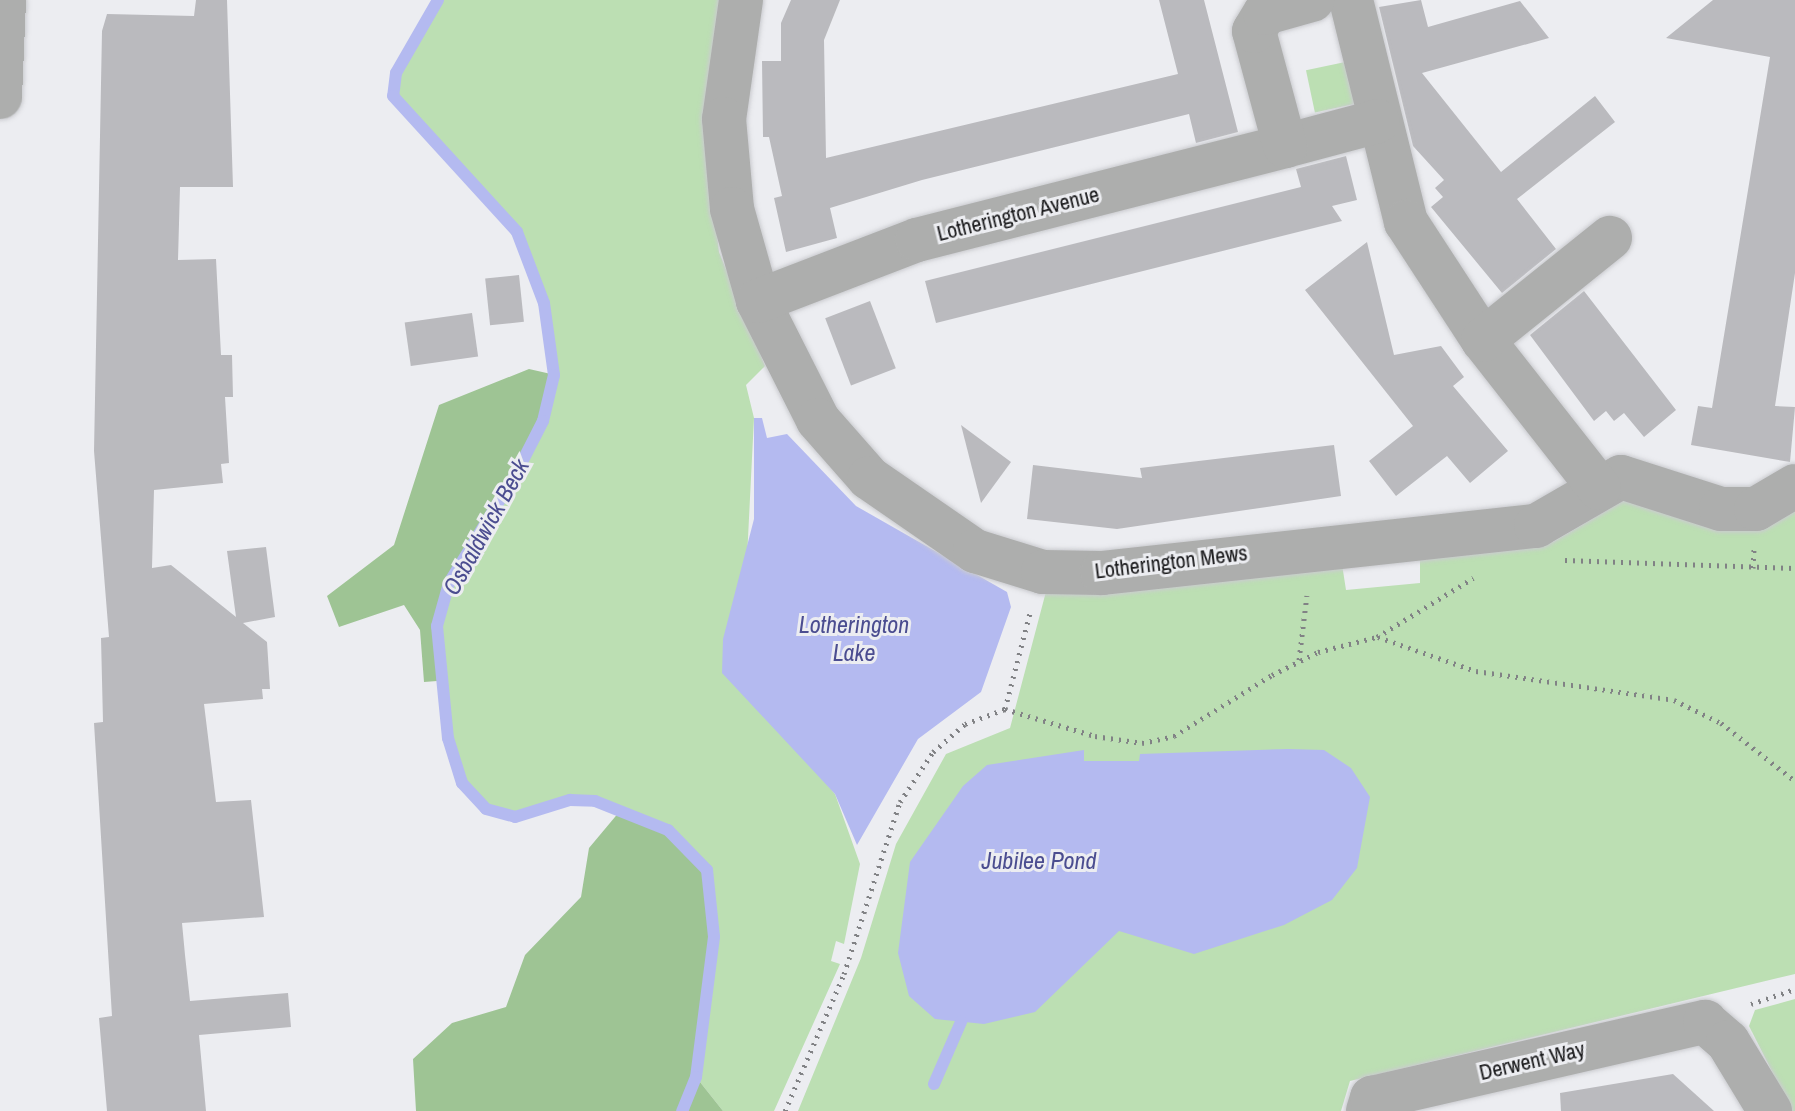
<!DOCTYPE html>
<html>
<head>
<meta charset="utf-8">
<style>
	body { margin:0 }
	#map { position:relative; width:1795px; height:1111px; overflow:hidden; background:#ecedf1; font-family:"Archivo Narrow",sans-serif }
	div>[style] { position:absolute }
	.green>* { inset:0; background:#bcdfb3; transform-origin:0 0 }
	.forest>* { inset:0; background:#9ec494 }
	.water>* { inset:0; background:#b4baf0 }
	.stream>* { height:12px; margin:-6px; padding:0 6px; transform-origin:6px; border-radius:6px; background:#b4baf0 }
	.building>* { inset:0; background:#bababe; transform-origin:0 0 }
	.path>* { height:5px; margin-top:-2.5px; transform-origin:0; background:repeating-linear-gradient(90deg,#818285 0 2px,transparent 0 8px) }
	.roads { filter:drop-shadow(0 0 2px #cacbcf) drop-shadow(0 0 2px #cacbcf) }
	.minor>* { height:44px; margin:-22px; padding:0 22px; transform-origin:22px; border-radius:22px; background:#adaead }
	span { translate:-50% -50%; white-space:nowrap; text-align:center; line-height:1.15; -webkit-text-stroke:6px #ecedf1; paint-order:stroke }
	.street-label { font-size:22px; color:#1a1a1c }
	.water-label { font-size:24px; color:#4b4d90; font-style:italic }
</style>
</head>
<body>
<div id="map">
	<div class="green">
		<i style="clip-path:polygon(438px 0,721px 0,707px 143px,719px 252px,765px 366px,746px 385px,754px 418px,747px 558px,784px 733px,835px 794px,860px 864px,844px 944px,836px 941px,831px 961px,840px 964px,774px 1111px,723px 1111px,696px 1077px,702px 1037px,668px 830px,595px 801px,570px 800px,515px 817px,486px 809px,462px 783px,448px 738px,437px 626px,450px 578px,517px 472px,543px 421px,554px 375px,544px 303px,517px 232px,393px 97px,396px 73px)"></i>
		<i style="left:1350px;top:61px;width:43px;height:45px;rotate:78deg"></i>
		<i style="clip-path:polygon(1628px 498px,1795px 509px,1795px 974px,1350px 1081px,1341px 1111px,798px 1111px,861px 958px,896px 844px,946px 754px,1010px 728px,1048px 584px,1341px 558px,1346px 590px,1420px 583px,1420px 551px,1553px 542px)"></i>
		<i style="clip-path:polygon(1795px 999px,1795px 1111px,1792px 1111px,1749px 1026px,1755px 1010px)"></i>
	</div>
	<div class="forest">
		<i style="clip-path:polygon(529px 369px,551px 374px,541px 419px,450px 576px,435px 626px,437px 681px,424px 682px,420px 630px,404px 605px,339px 627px,327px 596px,394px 545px,439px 405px)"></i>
		<i style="clip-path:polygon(620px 811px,668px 830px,707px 870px,714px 937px,696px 1077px,723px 1111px,416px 1111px,413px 1059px,452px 1023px,506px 1007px,525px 955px,581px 897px,589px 848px)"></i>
	</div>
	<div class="water">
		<i style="clip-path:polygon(754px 418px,762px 418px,767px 438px,787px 434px,856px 506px,1007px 592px,1011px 607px,981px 692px,918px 739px,857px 845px,835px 794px,722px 673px,723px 639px,754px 519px)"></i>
		<i style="clip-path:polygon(1288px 749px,1324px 750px,1351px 768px,1370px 797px,1357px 868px,1332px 900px,1284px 925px,1194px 954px,1119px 931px,1035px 1012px,984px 1024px,935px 1019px,909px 996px,898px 953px,910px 862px,963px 786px,987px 765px,1084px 750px,1084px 761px,1139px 761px,1140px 754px)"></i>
	</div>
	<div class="stream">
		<i style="left:438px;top:0;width:84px;rotate:119.9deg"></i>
		<i style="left:396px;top:73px;width:23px;rotate:97deg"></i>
		<i style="left:393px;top:96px;width:184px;rotate:47.6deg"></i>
		<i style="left:517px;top:232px;width:76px;rotate:69.2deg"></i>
		<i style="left:544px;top:303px;width:73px;rotate:82.1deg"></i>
		<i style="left:554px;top:375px;width:47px;rotate:103.4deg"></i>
		<i style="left:543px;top:421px;width:57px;rotate:117deg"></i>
		<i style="left:517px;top:472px;width:130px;rotate:121.5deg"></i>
		<i style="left:449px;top:583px;width:45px;rotate:105.6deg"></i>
		<i style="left:437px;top:626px;width:113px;rotate:84.4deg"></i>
		<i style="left:448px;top:738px;width:47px;rotate:72.7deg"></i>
		<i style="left:462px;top:783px;width:35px;rotate:47deg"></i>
		<i style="left:486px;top:809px;width:30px;rotate:15deg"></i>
		<i style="left:515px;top:817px;width:58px;rotate:-17.2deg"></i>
		<i style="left:570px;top:800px;width:25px;rotate:2deg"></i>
		<i style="left:595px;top:801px;width:79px;rotate:21.7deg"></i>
		<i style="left:668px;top:830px;width:56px;rotate:45.7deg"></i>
		<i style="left:707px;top:870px;width:67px;rotate:84deg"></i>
		<i style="left:714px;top:937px;width:141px;rotate:97.3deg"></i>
		<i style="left:696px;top:1077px;width:37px;rotate:112deg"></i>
		<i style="left:934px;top:1084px;width:68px;rotate:-66.5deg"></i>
	</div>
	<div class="building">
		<i style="clip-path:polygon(196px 0,227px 0,233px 187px,180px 187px,178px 260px,216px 259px,221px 355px,232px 355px,233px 397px,225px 397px,229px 463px,221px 464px,223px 483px,154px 490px,152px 568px,171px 565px,236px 617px,227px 551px,266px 547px,275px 617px,243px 623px,267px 642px,270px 689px,262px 689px,263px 699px,204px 704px,216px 802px,251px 800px,264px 917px,182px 923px,185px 955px,190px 1001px,288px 993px,291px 1027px,199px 1035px,206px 1111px,107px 1111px,99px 1018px,112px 1016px,94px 723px,103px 722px,101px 638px,109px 637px,94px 451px,102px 31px,107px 14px,194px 16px)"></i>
		<i style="clip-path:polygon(791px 0,840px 0,824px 40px,826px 158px,1178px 74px,1159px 0,1204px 0,1238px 132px,1196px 143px,1189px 114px,922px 180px,830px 208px,837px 238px,786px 252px,774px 198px,782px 196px,769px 137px,763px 137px,762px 61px,781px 61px,781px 23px)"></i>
		<i style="clip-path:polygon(1421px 0,1428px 27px,1520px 1px,1549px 38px,1422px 73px,1501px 172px,1595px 96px,1615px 122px,1517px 199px,1556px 249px,1502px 293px,1431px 207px,1443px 197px,1435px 188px,1444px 180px,1413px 146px,1379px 7px)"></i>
		<i style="clip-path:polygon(1713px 0,1795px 0,1795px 273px,1775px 406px,1795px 407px,1790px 462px,1691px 445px,1698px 406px,1712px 408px,1770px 57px,1666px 38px)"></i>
		<i style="clip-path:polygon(1346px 156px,1357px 200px,1332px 206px,1342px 221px,936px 323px,925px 281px,1301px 187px,1296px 169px)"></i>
		<i style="clip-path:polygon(1367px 242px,1394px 355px,1441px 346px,1464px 377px,1453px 386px,1508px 451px,1470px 483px,1447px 456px,1396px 496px,1369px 461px,1413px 426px,1305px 290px)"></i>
		<i style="left:519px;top:275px;width:47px;height:34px;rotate:84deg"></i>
		<i style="clip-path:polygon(1584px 291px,1676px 410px,1644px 437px,1624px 413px,1614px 421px,1606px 411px,1594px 421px,1530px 335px)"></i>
		<i style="left:870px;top:301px;width:72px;height:48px;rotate:69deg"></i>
		<i style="left:472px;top:313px;width:44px;height:68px;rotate:82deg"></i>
		<i style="clip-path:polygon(961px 425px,1011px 462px,981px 503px)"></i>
		<i style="clip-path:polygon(1334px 445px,1341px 496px,1117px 529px,1027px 519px,1033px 465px,1142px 478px,1140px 468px)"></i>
		<i style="clip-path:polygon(1673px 1074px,1714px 1111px,1561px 1111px,1560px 1093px)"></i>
	</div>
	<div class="path">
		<i style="left:1565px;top:560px;width:230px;rotate:2deg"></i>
		<i style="left:1753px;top:568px;width:19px;rotate:-87deg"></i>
		<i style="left:1378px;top:637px;width:104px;rotate:19.1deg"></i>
		<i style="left:1476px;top:671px;width:200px;rotate:8.3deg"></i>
		<i style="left:1674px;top:700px;width:52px;rotate:26.1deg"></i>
		<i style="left:1721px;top:723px;width:94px;rotate:38.1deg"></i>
		<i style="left:1299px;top:660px;width:65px;rotate:-83deg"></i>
		<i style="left:1005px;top:709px;width:99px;rotate:-75.4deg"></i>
		<i style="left:1751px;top:1004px;width:46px;rotate:-18.8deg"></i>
		<i style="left:785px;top:1111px;width:149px;rotate:-66.7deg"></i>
		<i style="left:844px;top:974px;width:181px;rotate:-72deg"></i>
		<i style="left:900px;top:802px;width:60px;rotate:-56.6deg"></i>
		<i style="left:933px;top:752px;width:43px;rotate:-41.2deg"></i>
		<i style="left:965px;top:724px;width:43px;rotate:-20.6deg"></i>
		<i style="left:1005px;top:709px;width:94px;rotate:16.7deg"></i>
		<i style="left:1095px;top:736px;width:48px;rotate:8.5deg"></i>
		<i style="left:1142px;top:743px;width:33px;rotate:-12deg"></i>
		<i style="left:1174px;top:736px;width:115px;rotate:-31.9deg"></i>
		<i style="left:1272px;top:675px;width:51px;rotate:-26.6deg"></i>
		<i style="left:1318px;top:652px;width:61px;rotate:-14.3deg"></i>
		<i style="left:1377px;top:637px;width:113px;rotate:-31.6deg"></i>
	</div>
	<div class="roads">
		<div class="minor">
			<i style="left:741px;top:0;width:120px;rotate:98.1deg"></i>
			<i style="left:724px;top:119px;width:90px;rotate:84.9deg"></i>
			<i style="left:732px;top:209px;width:96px;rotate:74.2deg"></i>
			<i style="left:758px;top:301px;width:133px;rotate:63.2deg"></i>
			<i style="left:818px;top:420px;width:77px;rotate:48.7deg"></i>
			<i style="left:869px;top:478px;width:129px;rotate:34.6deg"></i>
			<i style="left:975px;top:551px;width:71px;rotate:17.2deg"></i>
			<i style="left:1043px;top:572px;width:59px;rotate:1deg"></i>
			<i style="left:1102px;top:573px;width:437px;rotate:-6.2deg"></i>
			<i style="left:1536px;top:526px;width:98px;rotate:-30deg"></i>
			<i style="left:1621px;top:477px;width:105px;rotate:17.7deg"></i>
			<i style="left:1721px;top:509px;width:35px"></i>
			<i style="left:1756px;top:509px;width:45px;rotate:-30.5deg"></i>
			<i style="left:1351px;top:0;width:229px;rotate:76.1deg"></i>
			<i style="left:1406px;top:222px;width:141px;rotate:56.9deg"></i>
			<i style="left:1483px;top:340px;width:188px;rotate:51.9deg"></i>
			<i style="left:0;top:97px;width:97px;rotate:-87.6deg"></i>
			<i style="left:1285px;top:146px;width:96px;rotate:-15deg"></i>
			<i style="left:758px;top:301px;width:170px;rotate:-21deg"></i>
			<i style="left:917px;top:240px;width:380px;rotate:-14.3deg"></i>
			<i style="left:1285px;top:146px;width:119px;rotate:-105.1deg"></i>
			<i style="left:1254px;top:31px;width:21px;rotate:-59deg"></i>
			<i style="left:1265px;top:13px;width:49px;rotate:-15.5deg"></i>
			<i style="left:1483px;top:340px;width:163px;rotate:-38.8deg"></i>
			<i style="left:1368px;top:1111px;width:14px;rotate:-73deg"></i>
			<i style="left:1372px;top:1098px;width:342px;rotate:-12.9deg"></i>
			<i style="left:1705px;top:1022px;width:30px;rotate:41deg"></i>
			<i style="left:1728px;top:1042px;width:81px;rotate:58.7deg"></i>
		</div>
	</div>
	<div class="street-label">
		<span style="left:1018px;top:214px;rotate:-14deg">Lotherington Avenue</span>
		<span style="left:1171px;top:562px;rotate:-7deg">Lotherington Mews</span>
		<span style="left:1532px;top:1061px;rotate:-13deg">Derwent Way</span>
	</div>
	<div class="water-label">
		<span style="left:486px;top:527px;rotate:-61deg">Osbaldwick Beck</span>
		<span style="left:854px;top:639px">Lotherington<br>Lake</span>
		<span style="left:1039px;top:861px">Jubilee Pond</span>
	</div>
</div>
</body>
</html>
